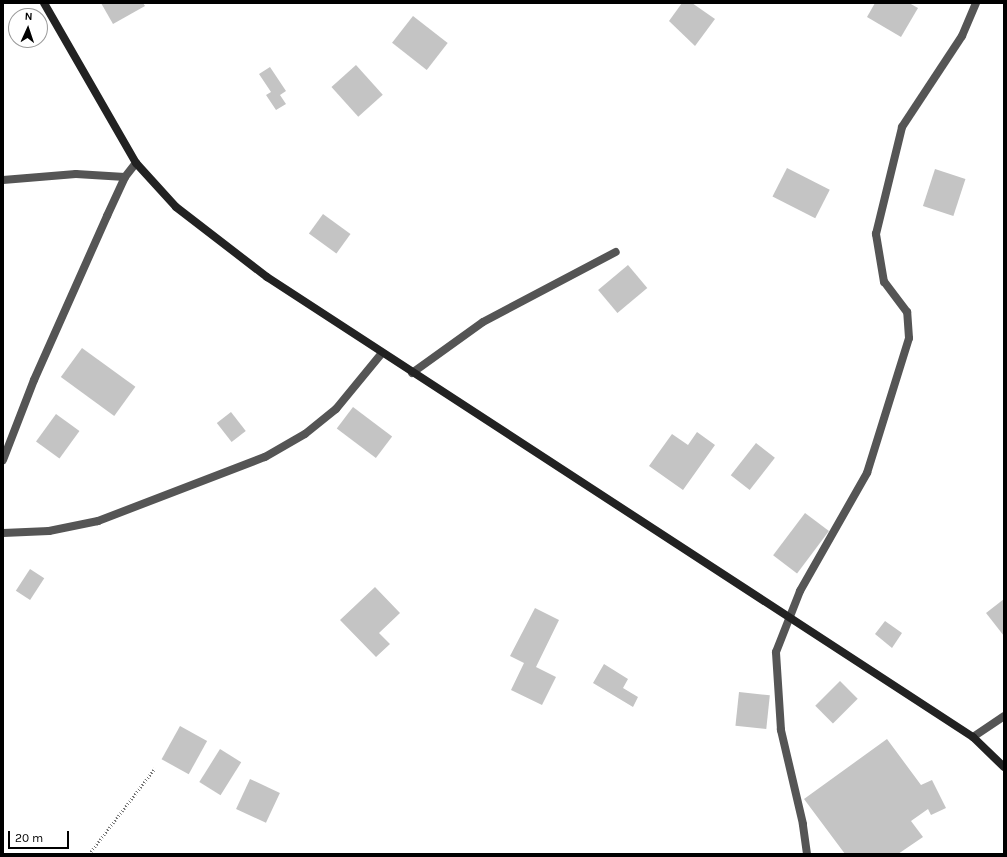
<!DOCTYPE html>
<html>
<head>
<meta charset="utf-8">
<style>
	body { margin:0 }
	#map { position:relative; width:1007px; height:857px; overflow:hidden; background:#fff; font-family:Karla,sans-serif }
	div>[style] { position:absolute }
	.building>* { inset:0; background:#c4c4c4; transform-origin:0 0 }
	.path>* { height:2.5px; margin-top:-1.25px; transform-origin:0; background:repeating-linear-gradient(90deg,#777 0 1px,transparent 0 3px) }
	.street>* { height:8px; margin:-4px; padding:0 4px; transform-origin:4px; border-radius:4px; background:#555 }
	.secondary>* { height:8px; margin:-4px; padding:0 4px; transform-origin:4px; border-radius:4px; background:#222 }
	span { translate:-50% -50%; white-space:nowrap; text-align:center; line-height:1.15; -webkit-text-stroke:4px #fff; paint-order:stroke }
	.frame { position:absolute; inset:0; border:4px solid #000; pointer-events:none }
	.north { position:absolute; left:8px; top:8px; width:40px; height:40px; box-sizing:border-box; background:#fff; border:1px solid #999; border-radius:50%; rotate:3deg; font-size:11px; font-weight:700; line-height:16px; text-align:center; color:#000 }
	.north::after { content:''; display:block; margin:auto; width:14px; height:18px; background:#000; clip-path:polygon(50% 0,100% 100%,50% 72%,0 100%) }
	.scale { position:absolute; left:8px; top:831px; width:61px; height:18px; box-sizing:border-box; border:2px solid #000; border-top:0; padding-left:5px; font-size:12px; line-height:14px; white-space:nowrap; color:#000; -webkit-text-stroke:3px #fff; paint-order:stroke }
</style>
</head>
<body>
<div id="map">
	<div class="building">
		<i style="clip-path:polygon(101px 3px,143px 3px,145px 6px,113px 24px)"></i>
		<i style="clip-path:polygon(682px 3px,692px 3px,715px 19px,695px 46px,669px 21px)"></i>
		<i style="clip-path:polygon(875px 3px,909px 3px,918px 8px,901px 37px,867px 17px)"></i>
		<i style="left:413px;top:16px;width:44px;height:34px;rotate:38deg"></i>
		<i style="left:356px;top:65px;width:40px;height:33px;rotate:48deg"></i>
		<i style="clip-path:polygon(270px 67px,286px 91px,280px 95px,286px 104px,276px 110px,266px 95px,271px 92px,259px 74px)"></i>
		<i style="left:787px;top:168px;width:48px;height:32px;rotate:27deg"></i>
		<i style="left:935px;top:169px;width:32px;height:39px;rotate:18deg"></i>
		<i style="left:323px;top:214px;width:34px;height:24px;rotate:36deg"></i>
		<i style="left:628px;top:265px;width:30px;height:39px;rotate:50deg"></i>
		<i style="left:82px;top:348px;width:66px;height:36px;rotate:36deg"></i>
		<i style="left:353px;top:407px;width:49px;height:27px;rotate:37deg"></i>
		<i style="left:231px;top:412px;width:24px;height:18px;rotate:52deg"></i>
		<i style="left:56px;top:414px;width:29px;height:34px;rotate:36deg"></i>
		<i style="clip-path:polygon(697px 432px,715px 445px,683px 490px,649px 466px,672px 434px,688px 445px)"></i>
		<i style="left:756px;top:443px;width:24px;height:41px;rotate:38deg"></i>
		<i style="left:805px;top:513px;width:30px;height:53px;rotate:37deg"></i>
		<i style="left:30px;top:569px;width:17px;height:26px;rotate:33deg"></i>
		<i style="clip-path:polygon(375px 587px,400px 613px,379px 633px,390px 644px,376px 657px,340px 620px)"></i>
		<i style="clip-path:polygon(1004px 599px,1004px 636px,986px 613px)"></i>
		<i style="clip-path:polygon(535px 608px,559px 620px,536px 667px,556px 677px,542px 705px,511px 690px,524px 663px,510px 656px)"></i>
		<i style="clip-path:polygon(885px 621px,902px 633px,892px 648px,875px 634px)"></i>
		<i style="clip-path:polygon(604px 664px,628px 679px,623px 688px,638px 697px,633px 707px,593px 683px)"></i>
		<i style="left:840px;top:681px;width:25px;height:35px;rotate:45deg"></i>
		<i style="left:739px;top:692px;width:31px;height:34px;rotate:6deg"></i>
		<i style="left:180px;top:726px;width:31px;height:38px;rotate:29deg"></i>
		<i style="clip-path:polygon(887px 739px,921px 785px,932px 780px,946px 808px,931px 815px,928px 809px,911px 821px,923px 837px,898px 854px,845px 854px,804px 799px)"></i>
		<i style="left:220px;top:749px;width:25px;height:39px;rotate:32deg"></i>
		<i style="left:250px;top:779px;width:33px;height:33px;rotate:25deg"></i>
	</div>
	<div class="path">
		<i style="left:89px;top:854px;width:108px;rotate:-52.5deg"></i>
	</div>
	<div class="street">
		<i style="left:3px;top:180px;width:73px;rotate:-4.7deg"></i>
		<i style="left:76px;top:174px;width:49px;rotate:3.5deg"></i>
		<i style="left:412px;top:373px;width:87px;rotate:-35.7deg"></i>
		<i style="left:483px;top:322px;width:150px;rotate:-27.8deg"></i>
		<i style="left:3px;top:460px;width:86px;rotate:-68.8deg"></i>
		<i style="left:34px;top:380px;width:180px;rotate:-66deg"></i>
		<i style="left:107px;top:216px;width:43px;rotate:-65.2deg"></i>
		<i style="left:125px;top:177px;width:18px;rotate:-52deg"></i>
		<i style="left:3px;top:533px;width:46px;rotate:-2.5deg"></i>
		<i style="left:49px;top:531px;width:50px;rotate:-11.5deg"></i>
		<i style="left:98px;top:521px;width:179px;rotate:-21deg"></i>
		<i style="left:265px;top:457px;width:46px;rotate:-29.9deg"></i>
		<i style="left:305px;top:434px;width:40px;rotate:-39deg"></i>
		<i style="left:336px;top:409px;width:72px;rotate:-50.6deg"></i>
		<i style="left:973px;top:737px;width:37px;rotate:-34deg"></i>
		<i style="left:807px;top:854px;width:30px;rotate:-98deg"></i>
		<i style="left:803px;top:824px;width:97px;rotate:-103.2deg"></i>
		<i style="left:781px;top:730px;width:78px;rotate:-93.7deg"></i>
		<i style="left:776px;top:652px;width:66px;rotate:-68.5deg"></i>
		<i style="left:800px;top:591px;width:136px;rotate:-60.4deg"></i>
		<i style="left:867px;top:473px;width:141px;rotate:-72.7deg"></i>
		<i style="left:909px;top:338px;width:26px;rotate:-94deg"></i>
		<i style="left:907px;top:312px;width:38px;rotate:-127deg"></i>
		<i style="left:884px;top:282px;width:49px;rotate:-99.5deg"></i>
		<i style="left:876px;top:234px;width:110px;rotate:-76.3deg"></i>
		<i style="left:902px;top:127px;width:109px;rotate:-56.6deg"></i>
		<i style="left:962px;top:36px;width:36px;rotate:-67deg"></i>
	</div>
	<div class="secondary">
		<i style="left:44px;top:3px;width:185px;rotate:60.1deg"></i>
		<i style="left:136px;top:163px;width:59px;rotate:47.7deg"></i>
		<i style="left:176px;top:207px;width:115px;rotate:37.6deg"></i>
		<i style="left:267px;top:277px;width:843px;rotate:33.09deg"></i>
		<i style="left:973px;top:737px;width:43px;rotate:44.1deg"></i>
	</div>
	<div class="frame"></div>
	<div class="north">N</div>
	<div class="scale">20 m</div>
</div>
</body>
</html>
